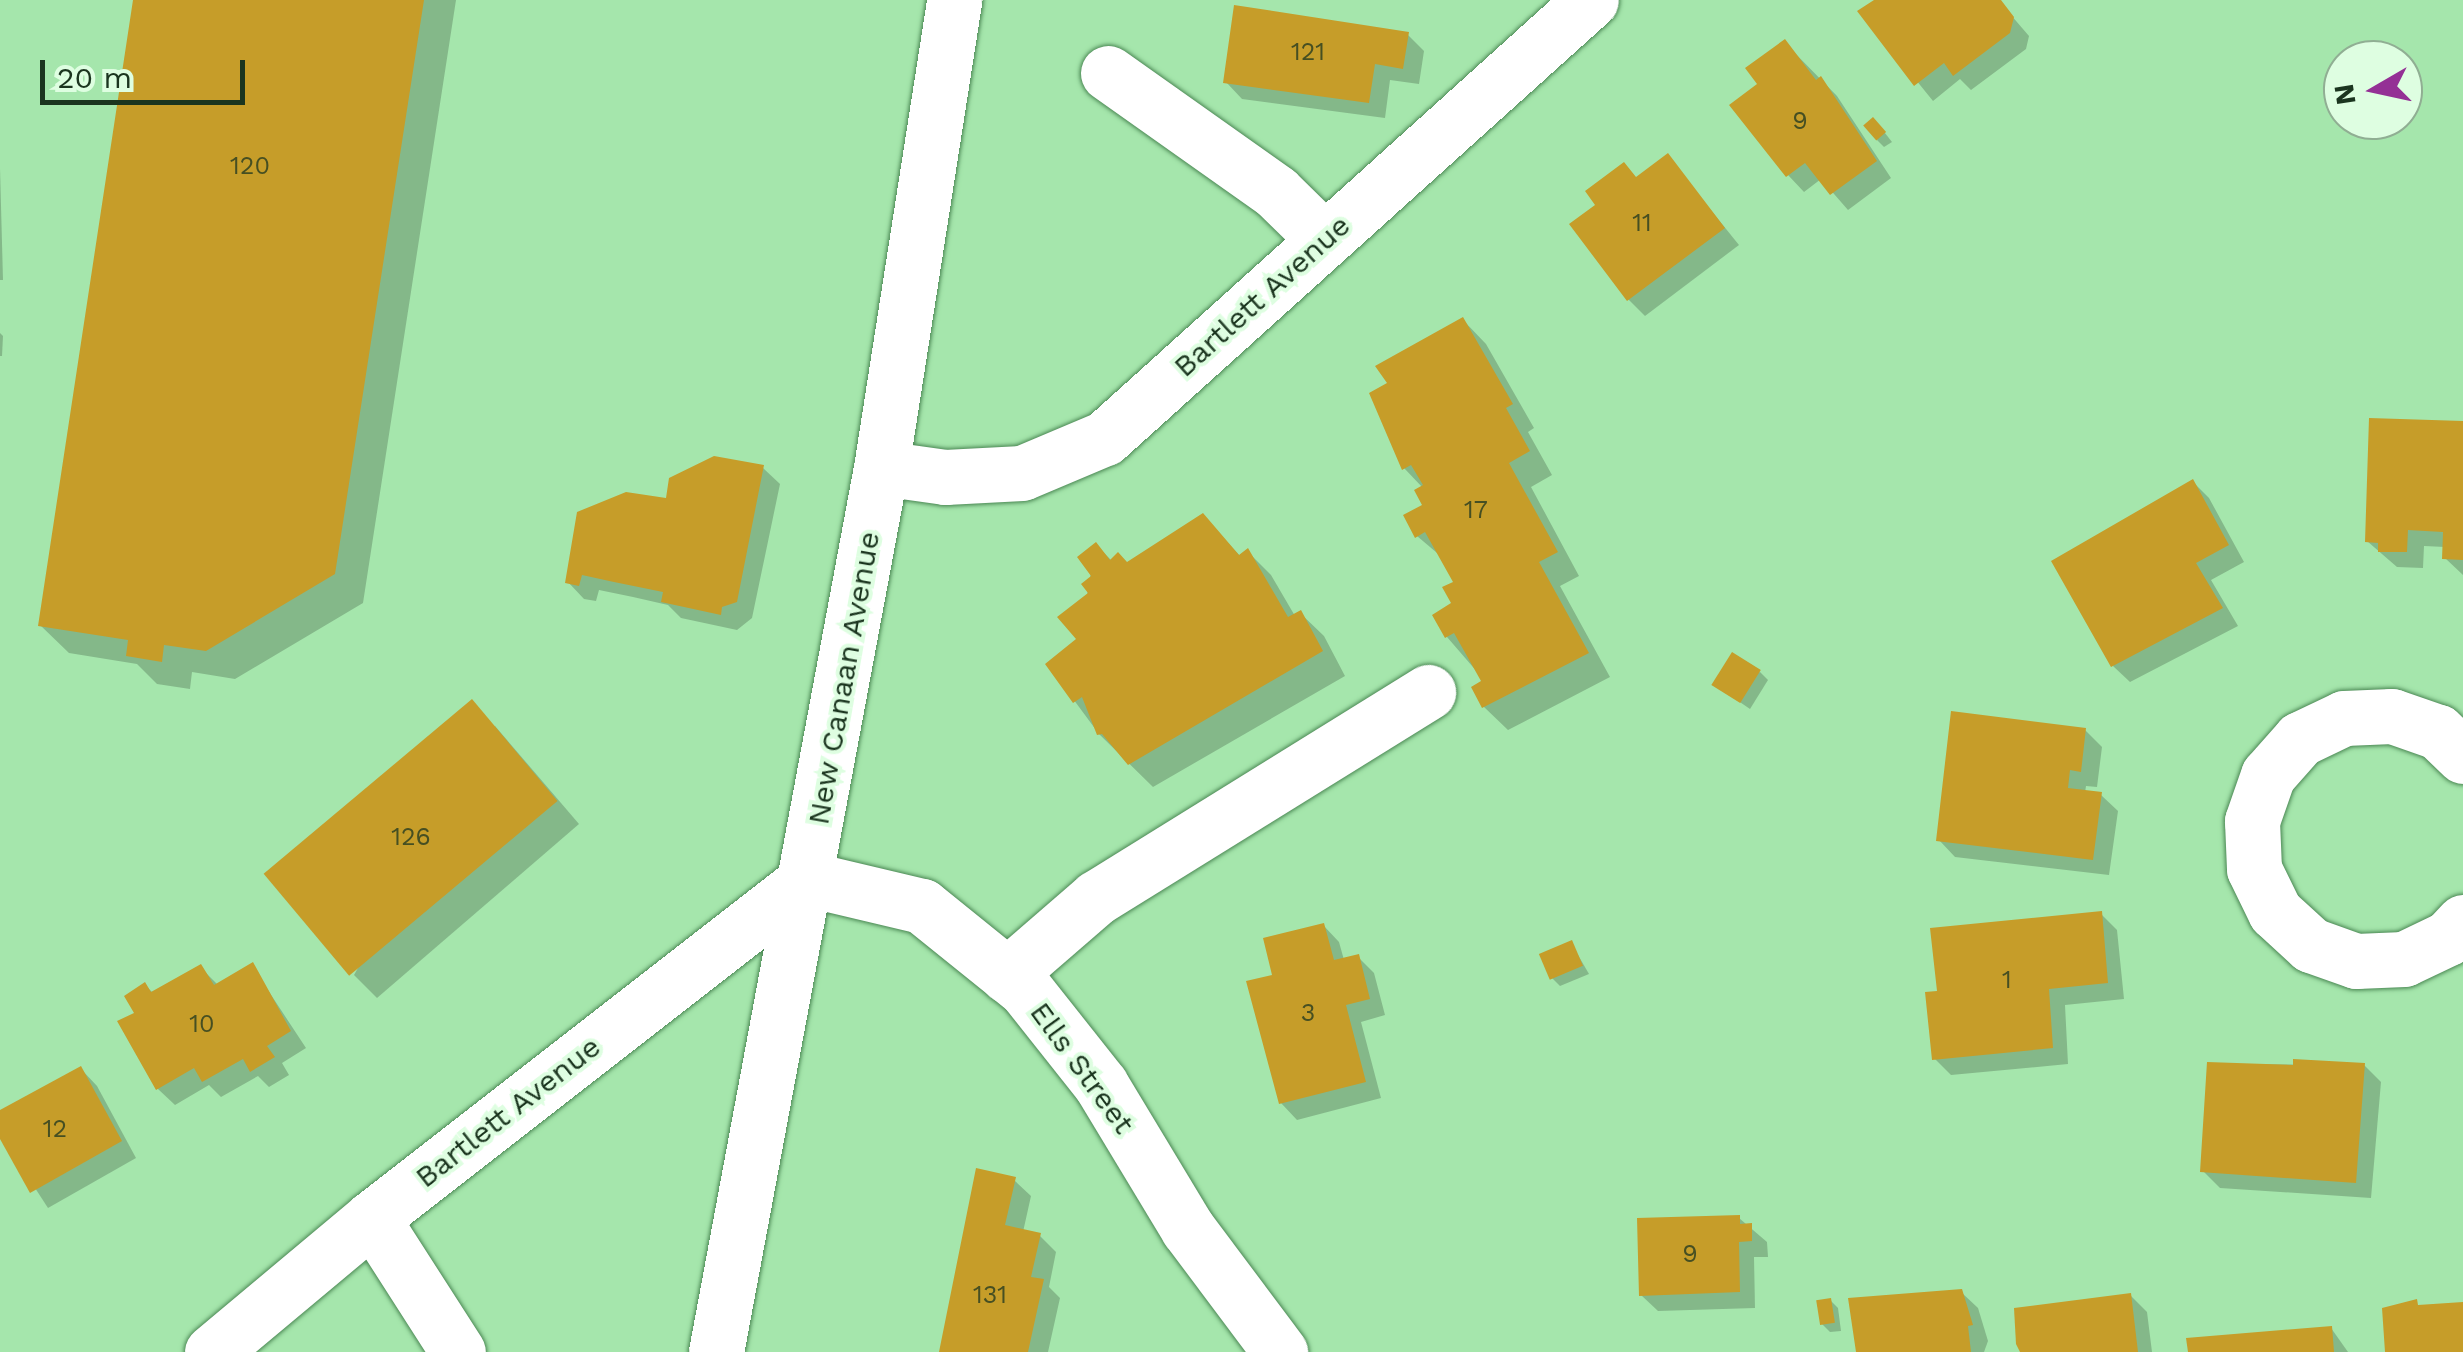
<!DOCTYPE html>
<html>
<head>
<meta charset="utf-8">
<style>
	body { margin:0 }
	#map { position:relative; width:2463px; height:1352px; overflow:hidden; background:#a5e6ac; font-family:"Work Sans",sans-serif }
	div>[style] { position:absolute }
	.shadow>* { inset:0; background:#0003 }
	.building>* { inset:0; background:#c69d29; transform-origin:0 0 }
	.roads { filter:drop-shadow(0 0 2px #4b8854) drop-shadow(0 0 2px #4b8854) }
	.minor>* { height:55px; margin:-27.5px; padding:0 27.5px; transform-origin:27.5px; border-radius:27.5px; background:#fff }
	.major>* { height:55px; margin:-27.5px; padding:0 27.5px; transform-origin:27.5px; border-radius:27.5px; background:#fff }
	span { translate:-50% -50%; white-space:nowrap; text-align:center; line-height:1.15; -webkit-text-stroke:8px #defee1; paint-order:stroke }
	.number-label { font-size:25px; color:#464f22 }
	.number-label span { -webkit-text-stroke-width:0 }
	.street-label { font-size:30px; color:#1b351f }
	.north { position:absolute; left:2323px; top:40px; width:100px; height:100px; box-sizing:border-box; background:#defee1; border:2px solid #90ae93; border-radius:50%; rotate:261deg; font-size:28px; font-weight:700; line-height:40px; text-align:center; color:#1b351f }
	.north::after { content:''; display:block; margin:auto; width:35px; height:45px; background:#943095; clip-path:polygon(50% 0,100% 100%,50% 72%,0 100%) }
	.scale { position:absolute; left:40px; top:60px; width:205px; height:45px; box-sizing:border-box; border:5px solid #1b351f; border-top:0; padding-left:12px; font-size:30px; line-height:35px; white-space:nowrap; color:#1b351f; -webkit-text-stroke:8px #defee1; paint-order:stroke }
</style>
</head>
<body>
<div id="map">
	<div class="shadow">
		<i style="clip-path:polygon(135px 0,456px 0,363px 603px,235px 679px,192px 672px,190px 689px,157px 684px,137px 664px,69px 653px,40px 625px)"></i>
		<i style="clip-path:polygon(1878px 0,1998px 0,2029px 36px,2026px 49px,1971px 90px,1960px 79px,1933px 101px,1861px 12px)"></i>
		<i style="clip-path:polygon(1407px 34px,1424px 51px,1419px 84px,1390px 80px,1385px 118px,1242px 99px,1226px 82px)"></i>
		<i style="clip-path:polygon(1784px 42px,1837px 96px,1891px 178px,1848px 210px,1821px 179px,1804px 192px,1788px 175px,1761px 84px)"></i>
		<i style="clip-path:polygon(1881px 128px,1892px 142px,1884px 147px,1877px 140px)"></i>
		<i style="clip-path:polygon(1667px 156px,1739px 245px,1645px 316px,1628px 299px,1638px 179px)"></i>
		<i style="clip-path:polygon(0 168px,3px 280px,0 280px)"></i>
		<i style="clip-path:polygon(1463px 320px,1486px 344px,1534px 428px,1528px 432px,1552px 475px,1531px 487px,1579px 576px,1560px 586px,1610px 677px,1508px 730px,1484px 707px,1485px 681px,1447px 637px,1456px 583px,1443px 558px,1417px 536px,1426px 506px,1423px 488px,1404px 468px,1391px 384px)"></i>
		<i style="clip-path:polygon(0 333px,3px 336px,2px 356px,0 356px)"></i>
		<i style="clip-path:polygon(2463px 423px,2463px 575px,2445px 558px,2445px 547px,2424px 546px,2423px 568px,2397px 567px,2367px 541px)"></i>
		<i style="clip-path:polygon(763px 468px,780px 484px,752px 618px,737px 630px,681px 618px,668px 605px,633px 597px,599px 590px,596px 601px,584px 599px,568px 582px,579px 514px,668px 501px)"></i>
		<i style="clip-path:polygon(2193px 482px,2209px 498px,2244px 562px,2211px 580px,2238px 626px,2130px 682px,2113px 666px)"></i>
		<i style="clip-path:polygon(1203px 516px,1241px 557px,1248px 552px,1271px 575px,1295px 616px,1300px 613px,1324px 636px,1345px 676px,1153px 787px,1099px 734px,1048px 665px,1079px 640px,1096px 545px,1112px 561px,1128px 565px)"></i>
		<i style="clip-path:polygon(1760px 672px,1768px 680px,1750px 709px,1715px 685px)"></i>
		<i style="clip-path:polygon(495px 726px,579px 824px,377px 998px,354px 975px)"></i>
		<i style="clip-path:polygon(2085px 730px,2102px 747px,2097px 787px,2086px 786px,2085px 793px,2101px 795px,2118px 811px,2109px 875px,1955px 857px,1939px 840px)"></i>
		<i style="clip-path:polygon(2101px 914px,2117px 930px,2124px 999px,2065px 1005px,2068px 1064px,1951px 1075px,1935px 1059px,1939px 994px)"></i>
		<i style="clip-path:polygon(1323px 925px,1339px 942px,1344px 960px,1358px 957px,1374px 973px,1385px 1015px,1361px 1022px,1381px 1098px,1297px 1120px,1281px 1103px,1275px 976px)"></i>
		<i style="clip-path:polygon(1571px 943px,1589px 974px,1560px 986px,1552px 978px)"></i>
		<i style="clip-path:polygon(252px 966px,306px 1048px,282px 1063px,289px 1075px,269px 1087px,258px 1076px,221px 1097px,209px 1085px,175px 1105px,158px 1089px,137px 1015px,145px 985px,153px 993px,200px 967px,218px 985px)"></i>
		<i style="clip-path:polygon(2210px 1064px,2364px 1065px,2381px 1082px,2371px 1198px,2220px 1188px,2203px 1171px)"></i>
		<i style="clip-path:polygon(81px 1069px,97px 1086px,136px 1158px,48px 1208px,0 1134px,0 1113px)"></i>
		<i style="clip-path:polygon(1014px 1180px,1031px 1196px,1023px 1232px,1039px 1235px,1056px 1252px,1049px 1287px,1060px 1298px,1048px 1352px,941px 1352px)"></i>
		<i style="clip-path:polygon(1739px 1218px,1767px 1242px,1768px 1257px,1754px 1257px,1755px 1308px,1658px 1311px,1641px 1295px)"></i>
		<i style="clip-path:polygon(1961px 1292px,1978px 1308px,1988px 1341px,1984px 1352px,1858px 1352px)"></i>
		<i style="clip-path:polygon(2130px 1295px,2147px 1312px,2152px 1352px,2023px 1352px)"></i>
		<i style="clip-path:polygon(1830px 1300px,1838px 1308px,1841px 1331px,1830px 1332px,1822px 1324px)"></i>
		<i style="clip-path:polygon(2331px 1328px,2348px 1352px,2190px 1352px)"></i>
	</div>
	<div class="building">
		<i style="clip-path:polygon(133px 0,424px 0,335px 574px,206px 651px,164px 645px,162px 662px,126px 656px,128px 640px,38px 626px)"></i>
		<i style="clip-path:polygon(1874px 0,2001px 0,2014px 17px,2010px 33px,1953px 76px,1944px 63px,1914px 86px,1857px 11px)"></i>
		<i style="clip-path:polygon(1234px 5px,1409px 32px,1403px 69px,1375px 64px,1369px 103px,1223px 83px)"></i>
		<i style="clip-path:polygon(1785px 39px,1816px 80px,1821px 76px,1877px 161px,1830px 195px,1805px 163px,1786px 177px,1729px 105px,1757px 84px,1745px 68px)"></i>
		<i style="left:1873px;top:117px;width:20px;height:13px;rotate:49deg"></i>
		<i style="clip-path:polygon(1668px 153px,1725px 228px,1627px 301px,1569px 224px,1595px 205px,1585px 191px,1624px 162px,1636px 177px)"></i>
		<i style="clip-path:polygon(1463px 317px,1513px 404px,1506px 408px,1530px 451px,1509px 463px,1558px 552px,1539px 562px,1589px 653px,1482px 708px,1471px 687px,1481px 681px,1454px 633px,1445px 638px,1432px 615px,1451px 603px,1442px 587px,1453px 582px,1425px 532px,1415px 538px,1403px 515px,1422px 505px,1414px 490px,1423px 485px,1411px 465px,1402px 470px,1369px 393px,1387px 383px,1375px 366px)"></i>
		<i style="clip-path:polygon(2369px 418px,2463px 421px,2463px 560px,2442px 559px,2443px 532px,2408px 530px,2407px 552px,2378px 552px,2378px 543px,2365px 542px)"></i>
		<i style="clip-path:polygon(714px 456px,764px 465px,737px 602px,722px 607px,721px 615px,661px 602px,663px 592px,614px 582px,582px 575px,579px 586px,565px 583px,577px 512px,626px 492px,666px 498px,669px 478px)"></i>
		<i style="clip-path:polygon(2193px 479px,2229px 545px,2196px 563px,2223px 608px,2111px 667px,2051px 561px)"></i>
		<i style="clip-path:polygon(1203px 513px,1239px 555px,1248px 548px,1288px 617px,1301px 610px,1323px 651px,1128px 765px,1102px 734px,1097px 735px,1082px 697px,1073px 703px,1045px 664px,1076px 639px,1057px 617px,1088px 593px,1081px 584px,1091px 576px,1077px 557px,1096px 542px,1110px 560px,1118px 552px,1127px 562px)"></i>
		<i style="left:1732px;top:652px;width:34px;height:39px;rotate:32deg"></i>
		<i style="left:472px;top:699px;width:133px;height:272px;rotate:50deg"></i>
		<i style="clip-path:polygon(1951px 711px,2086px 728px,2081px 772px,2070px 770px,2068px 788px,2102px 792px,2093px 860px,1936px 841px)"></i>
		<i style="clip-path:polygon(2102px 911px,2108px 983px,2049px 989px,2053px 1048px,1932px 1060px,1925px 992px,1937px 991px,1930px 928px)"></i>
		<i style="clip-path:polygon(1324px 923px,1334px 960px,1359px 954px,1370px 999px,1346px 1005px,1366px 1082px,1279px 1104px,1246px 981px,1272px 975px,1263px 938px)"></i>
		<i style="left:1572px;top:940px;width:28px;height:36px;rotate:67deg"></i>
		<i style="clip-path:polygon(253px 962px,291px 1031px,267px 1046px,275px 1057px,250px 1072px,243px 1059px,202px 1082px,194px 1068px,156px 1090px,117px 1021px,134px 1013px,124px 996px,145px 982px,151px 992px,201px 964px,214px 985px)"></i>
		<i style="clip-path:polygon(2293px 1059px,2365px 1063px,2356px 1183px,2200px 1172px,2207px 1062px,2293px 1065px)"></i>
		<i style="clip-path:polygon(81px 1066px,122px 1141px,30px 1193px,0 1139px,0 1110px)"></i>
		<i style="clip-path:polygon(976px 1168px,1016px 1177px,1005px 1225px,1041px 1233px,1031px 1277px,1044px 1279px,1028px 1352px,939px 1352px)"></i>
		<i style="clip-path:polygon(1740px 1215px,1740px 1224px,1752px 1223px,1752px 1241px,1739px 1242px,1740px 1292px,1639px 1296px,1637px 1218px)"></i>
		<i style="clip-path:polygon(1962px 1289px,1973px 1325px,1968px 1326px,1971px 1352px,1856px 1352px,1848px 1298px)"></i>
		<i style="clip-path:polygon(2131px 1293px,2138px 1352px,2020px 1352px,2016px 1344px,2014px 1308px)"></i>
		<i style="left:1831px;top:1298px;width:25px;height:15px;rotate:81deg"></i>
		<i style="clip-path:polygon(2417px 1299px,2418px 1305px,2463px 1302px,2463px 1352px,2385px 1352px,2382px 1308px)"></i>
		<i style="clip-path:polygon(2332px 1326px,2334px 1352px,2188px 1352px,2186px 1338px)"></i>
	</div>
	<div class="roads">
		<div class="minor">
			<i style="left:1108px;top:73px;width:206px;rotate:35.3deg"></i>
			<i style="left:1276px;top:192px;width:67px;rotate:44.4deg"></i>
			<i style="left:881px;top:468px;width:65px;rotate:8deg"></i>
			<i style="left:945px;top:477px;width:77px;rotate:-3deg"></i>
			<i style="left:1022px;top:473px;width:90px;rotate:-22.9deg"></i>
			<i style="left:1105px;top:438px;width:654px;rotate:-42.03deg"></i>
			<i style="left:2463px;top:756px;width:35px;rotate:-136deg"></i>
			<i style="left:2438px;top:732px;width:49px;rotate:-160.8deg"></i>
			<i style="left:2392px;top:716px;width:48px;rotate:177.6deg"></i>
			<i style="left:2344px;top:718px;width:49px;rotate:154.5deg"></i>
			<i style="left:2300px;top:739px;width:48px;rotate:131.6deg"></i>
			<i style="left:2268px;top:775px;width:49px;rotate:109.2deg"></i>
			<i style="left:2252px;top:821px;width:48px;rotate:87.6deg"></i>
			<i style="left:2254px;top:869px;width:48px;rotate:64deg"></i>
			<i style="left:2275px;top:912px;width:49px;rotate:42.5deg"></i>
			<i style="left:2311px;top:945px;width:48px;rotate:19.6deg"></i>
			<i style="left:2356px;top:961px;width:48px;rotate:-2.4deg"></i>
			<i style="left:2404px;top:959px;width:49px;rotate:-25.5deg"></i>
			<i style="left:2448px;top:938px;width:22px;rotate:-47deg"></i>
			<i style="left:1007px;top:975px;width:118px;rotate:-40.9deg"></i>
			<i style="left:1096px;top:898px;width:391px;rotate:-31.8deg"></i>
			<i style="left:372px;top:1218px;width:159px;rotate:57.3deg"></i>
			<i style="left:212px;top:1352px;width:209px;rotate:-39.9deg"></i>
			<i style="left:372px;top:1218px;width:552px;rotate:-37.87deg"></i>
			<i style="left:808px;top:879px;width:117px;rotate:13.3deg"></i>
			<i style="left:922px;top:906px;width:132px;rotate:38.9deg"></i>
			<i style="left:1025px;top:989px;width:122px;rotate:51.6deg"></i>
			<i style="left:1101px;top:1085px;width:168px;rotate:58.9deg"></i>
			<i style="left:1188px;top:1229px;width:154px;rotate:53.2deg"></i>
		</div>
		<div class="major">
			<i style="left:716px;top:1352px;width:899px;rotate:-79.43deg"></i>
			<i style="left:881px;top:468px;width:474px;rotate:-81.1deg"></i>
		</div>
	</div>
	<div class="number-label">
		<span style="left:1308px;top:52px">121</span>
		<span style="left:1800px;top:121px">9</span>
		<span style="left:250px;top:166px">120</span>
		<span style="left:1642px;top:223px">11</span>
		<span style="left:1476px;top:510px">17</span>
		<span style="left:411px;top:837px">126</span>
		<span style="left:2007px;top:980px">1</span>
		<span style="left:1308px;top:1013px">3</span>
		<span style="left:202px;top:1024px">10</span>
		<span style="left:55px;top:1129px">12</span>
		<span style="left:1690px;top:1254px">9</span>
		<span style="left:990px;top:1295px">131</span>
	</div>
	<div class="street-label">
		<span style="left:1262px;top:296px;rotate:-42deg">Bartlett Avenue</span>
		<span style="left:844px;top:678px;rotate:-80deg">New Canaan Avenue</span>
		<span style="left:1082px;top:1068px;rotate:54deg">Ells Street</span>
		<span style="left:508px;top:1112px;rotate:-38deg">Bartlett Avenue</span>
	</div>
	<div class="north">N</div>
	<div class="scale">20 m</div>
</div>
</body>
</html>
